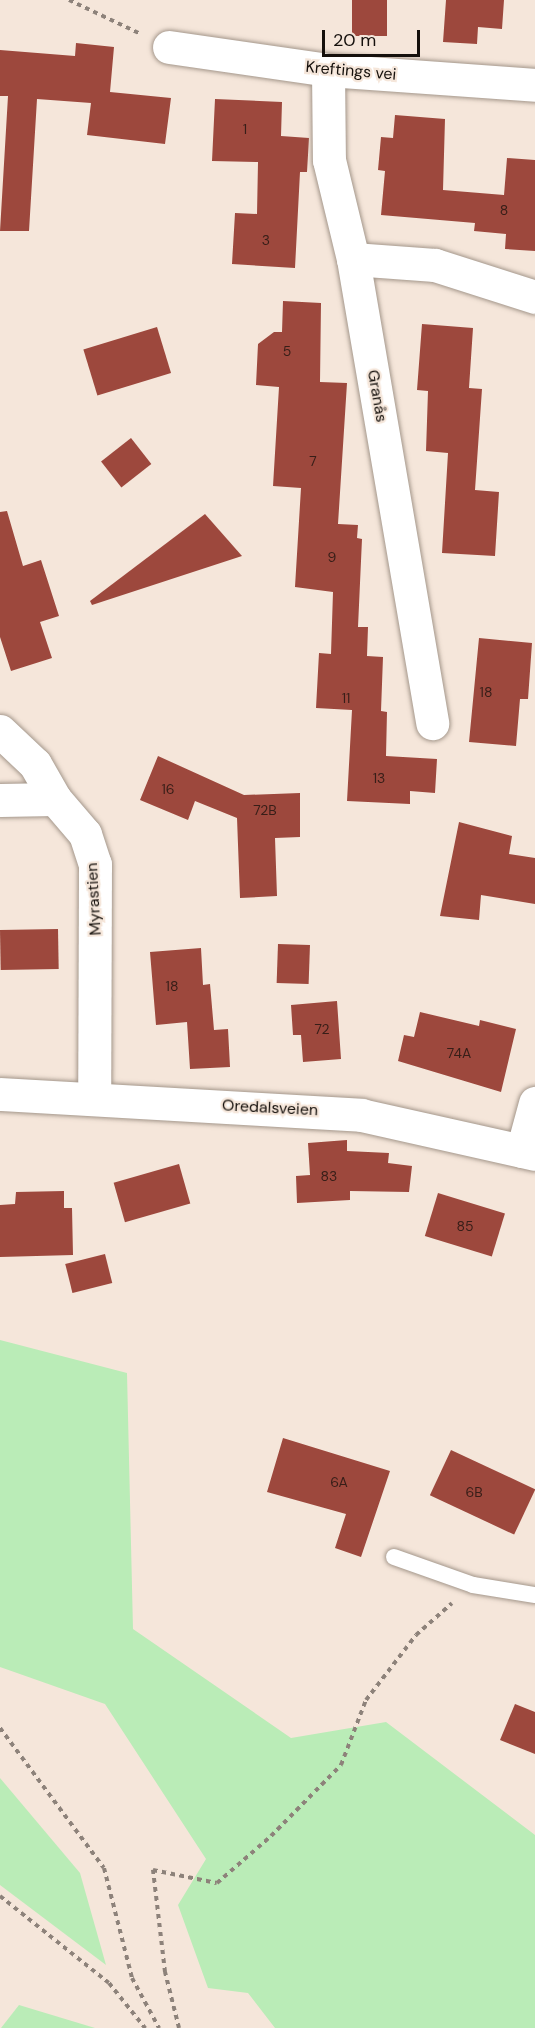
<!DOCTYPE html>
<html>
<head>
<meta charset="utf-8">
<style>
	body { margin:0 }
	#map { position:relative; width:535px; height:2028px; overflow:hidden; background:#f5e6da; font-family:"DM Sans",sans-serif }
	div>[style] { position:absolute }
	.green>* { inset:0; background:#baecb7 }
	.building>* { inset:0; background:#9d483d; transform-origin:0 0 }
	.path>* { height:4px; margin-top:-2px; transform-origin:0; background:repeating-linear-gradient(90deg,#8d827a 0 4.5px,transparent 0 9px) }
	.roads { filter:drop-shadow(0 0 2px #a4978b) drop-shadow(0 0 2px #a4978b) }
	.lane>* { height:16px; margin:-8px; padding:0 8px; transform-origin:8px; border-radius:8px; background:#fff }
	.street>* { height:33px; margin:-16.5px; padding:0 16.5px; transform-origin:16.5px; border-radius:16.5px; background:#fff }
	span { translate:-50% -50%; white-space:nowrap; text-align:center; line-height:1.15; -webkit-text-stroke:4.5px #f5e6da; paint-order:stroke }
	.number-label { font-size:14px; color:#371e18 }
	.number-label span { -webkit-text-stroke-width:0 }
	.street-label { font-size:16px; color:#15100c }
	.scale { position:absolute; left:322px; top:30px; width:98px; height:27px; box-sizing:border-box; border:3px solid #15100c; border-top:0; padding-left:8px; font-size:18px; line-height:21px; white-space:nowrap; color:#15100c; -webkit-text-stroke:4px #f5e6da; paint-order:stroke }
</style>
</head>
<body>
<div id="map">
	<div class="green">
		<i style="clip-path:polygon(0 1340px,127px 1373px,133px 1629px,291px 1738px,386px 1722px,535px 1835px,535px 2028px,275px 2028px,248px 1993px,208px 1988px,178px 1905px,206px 1859px,105px 1704px,0 1667px)"></i>
		<i style="clip-path:polygon(0 1778px,80px 1873px,106px 1965px,0 1885px)"></i>
		<i style="clip-path:polygon(19px 2005px,95px 2028px,1px 2028px)"></i>
	</div>
	<div class="building">
		<i style="left:352px;top:0;width:35px;height:36px"></i>
		<i style="clip-path:polygon(446px 0,504px 0,502px 29px,478px 27px,477px 44px,443px 42px)"></i>
		<i style="clip-path:polygon(76px 43px,114px 47px,110px 92px,171px 98px,165px 144px,87px 135px,91px 103px,37px 99px,29px 231px,0 231px,8px 96px,0 96px,0 50px,75px 56px)"></i>
		<i style="clip-path:polygon(215px 99px,282px 102px,281px 136px,309px 138px,307px 172px,300px 172px,295px 268px,232px 264px,235px 213px,257px 214px,258px 162px,212px 161px)"></i>
		<i style="clip-path:polygon(395px 115px,445px 119px,443px 190px,504px 195px,507px 158px,535px 160px,535px 251px,505px 249px,506px 234px,474px 231px,475px 223px,381px 215px,385px 171px,378px 170px,381px 137px,393px 138px)"></i>
		<i style="clip-path:polygon(283px 301px,321px 303px,320px 382px,347px 383px,338px 524px,358px 525px,357px 538px,362px 539px,358px 627px,368px 627px,367px 656px,383px 657px,381px 711px,387px 712px,386px 756px,437px 759px,435px 793px,410px 791px,410px 804px,347px 801px,352px 710px,316px 708px,319px 653px,331px 654px,333px 592px,295px 587px,301px 488px,273px 486px,279px 387px,256px 385px,258px 344px,274px 332px,282px 332px)"></i>
		<i style="clip-path:polygon(422px 324px,473px 328px,469px 388px,482px 389px,475px 490px,499px 492px,495px 556px,442px 553px,448px 453px,426px 451px,428px 391px,417px 390px)"></i>
		<i style="left:157px;top:327px;width:48px;height:77px;rotate:73deg"></i>
		<i style="left:131px;top:438px;width:33px;height:38px;rotate:52deg"></i>
		<i style="clip-path:polygon(7px 511px,23px 566px,41px 560px,59px 616px,40px 622px,52px 658px,11px 671px,0 637px,0 512px)"></i>
		<i style="clip-path:polygon(205px 514px,242px 556px,92px 605px,90px 601px)"></i>
		<i style="clip-path:polygon(479px 638px,532px 643px,528px 699px,520px 699px,516px 746px,469px 742px)"></i>
		<i style="clip-path:polygon(158px 756px,244px 795px,300px 793px,300px 837px,275px 838px,277px 896px,240px 898px,237px 818px,195px 801px,188px 820px,140px 800px)"></i>
		<i style="clip-path:polygon(459px 822px,512px 836px,509px 854px,535px 858px,535px 904px,481px 895px,479px 920px,440px 916px)"></i>
		<i style="left:58px;top:929px;width:40px;height:58px;rotate:89deg"></i>
		<i style="left:278px;top:944px;width:32px;height:39px;rotate:2deg"></i>
		<i style="clip-path:polygon(201px 948px,203px 985px,210px 984px,214px 1030px,228px 1029px,230px 1067px,190px 1069px,187px 1022px,156px 1025px,150px 952px)"></i>
		<i style="clip-path:polygon(337px 1001px,341px 1059px,303px 1062px,301px 1035px,293px 1035px,291px 1005px)"></i>
		<i style="clip-path:polygon(420px 1012px,479px 1026px,480px 1020px,516px 1029px,501px 1092px,398px 1061px,404px 1035px,414px 1037px)"></i>
		<i style="clip-path:polygon(347px 1140px,347px 1151px,389px 1153px,388px 1163px,412px 1166px,409px 1192px,350px 1191px,350px 1200px,297px 1203px,296px 1176px,310px 1175px,308px 1143px)"></i>
		<i style="left:179px;top:1164px;width:41px;height:68px;rotate:74deg"></i>
		<i style="clip-path:polygon(64px 1191px,64px 1208px,72px 1208px,73px 1255px,0 1257px,0 1205px,15px 1204px,16px 1192px)"></i>
		<i style="left:438px;top:1193px;width:70px;height:45px;rotate:17deg"></i>
		<i style="left:105px;top:1254px;width:30px;height:41px;rotate:76deg"></i>
		<i style="clip-path:polygon(283px 1438px,390px 1471px,361px 1557px,335px 1548px,346px 1514px,267px 1492px)"></i>
		<i style="left:451px;top:1450px;width:93px;height:50px;rotate:25deg"></i>
		<i style="clip-path:polygon(515px 1704px,535px 1712px,535px 1754px,500px 1740px)"></i>
	</div>
	<div class="path">
		<i style="left:69px;top:0;width:80px;rotate:25.3deg"></i>
		<i style="left:0;top:1728px;width:174px;rotate:53.4deg"></i>
		<i style="left:104px;top:1868px;width:114px;rotate:75.7deg"></i>
		<i style="left:132px;top:1978px;width:57px;rotate:61.6deg"></i>
		<i style="left:0;top:1896px;width:139px;rotate:38.6deg"></i>
		<i style="left:109px;top:1983px;width:58px;rotate:51.3deg"></i>
		<i style="left:179px;top:2028px;width:58px;rotate:-104deg"></i>
		<i style="left:165px;top:1972px;width:103px;rotate:-96.7deg"></i>
		<i style="left:153px;top:1870px;width:65px;rotate:11.5deg"></i>
		<i style="left:217px;top:1883px;width:72px;rotate:-41deg"></i>
		<i style="left:271px;top:1836px;width:100px;rotate:-45.4deg"></i>
		<i style="left:341px;top:1765px;width:70px;rotate:-69deg"></i>
		<i style="left:366px;top:1700px;width:82px;rotate:-52.4deg"></i>
		<i style="left:416px;top:1635px;width:48px;rotate:-41.6deg"></i>
	</div>
	<div class="roads">
		<div class="lane">
			<i style="left:394px;top:1557px;width:84px;rotate:19.5deg"></i>
			<i style="left:473px;top:1585px;width:63px;rotate:9.2deg"></i>
		</div>
		<div class="street">
			<i style="left:169px;top:47px;width:161px;rotate:8.2deg"></i>
			<i style="left:328px;top:70px;width:208px;rotate:4.1deg"></i>
			<i style="left:328px;top:70px;width:90px;rotate:89.4deg"></i>
			<i style="left:329px;top:160px;width:102px;rotate:76.4deg"></i>
			<i style="left:353px;top:259px;width:471px;rotate:80.3deg"></i>
			<i style="left:353px;top:259px;width:82px;rotate:4.2deg"></i>
			<i style="left:435px;top:265px;width:105px;rotate:17.7deg"></i>
			<i style="left:0;top:731px;width:48px;rotate:43.3deg"></i>
			<i style="left:35px;top:764px;width:40px;rotate:60.3deg"></i>
			<i style="left:55px;top:799px;width:46px;rotate:49.4deg"></i>
			<i style="left:85px;top:834px;width:32px;rotate:72deg"></i>
			<i style="left:95px;top:864px;width:235px;rotate:90.2deg"></i>
			<i style="left:0;top:800px;width:55px;rotate:-1deg"></i>
			<i style="left:0;top:1094px;width:362px;rotate:3.3deg"></i>
			<i style="left:361px;top:1115px;width:178px;rotate:12.6deg"></i>
			<i style="left:522px;top:1151px;width:50px;rotate:-74.8deg"></i>
		</div>
	</div>
	<div class="number-label">
		<span style="left:245px;top:129px">1</span>
		<span style="left:504px;top:210px">8</span>
		<span style="left:266px;top:240px">3</span>
		<span style="left:287px;top:351px">5</span>
		<span style="left:313px;top:461px">7</span>
		<span style="left:332px;top:557px">9</span>
		<span style="left:486px;top:692px">18</span>
		<span style="left:346px;top:698px">11</span>
		<span style="left:379px;top:778px">13</span>
		<span style="left:168px;top:789px">16</span>
		<span style="left:265px;top:810px">72B</span>
		<span style="left:172px;top:986px">18</span>
		<span style="left:322px;top:1029px">72</span>
		<span style="left:459px;top:1053px">74A</span>
		<span style="left:329px;top:1176px">83</span>
		<span style="left:465px;top:1226px">85</span>
		<span style="left:339px;top:1482px">6A</span>
		<span style="left:474px;top:1492px">6B</span>
	</div>
	<div class="street-label">
		<span style="left:351px;top:71px;rotate:5deg">Kreftings vei</span>
		<span style="left:377px;top:396px;rotate:80deg">Granås</span>
		<span style="left:94px;top:899px;rotate:-93deg">Myrastien</span>
		<span style="left:270px;top:1108px;rotate:3deg">Oredalsveien</span>
	</div>
	<div class="scale">20 m</div>
</div>
</body>
</html>
